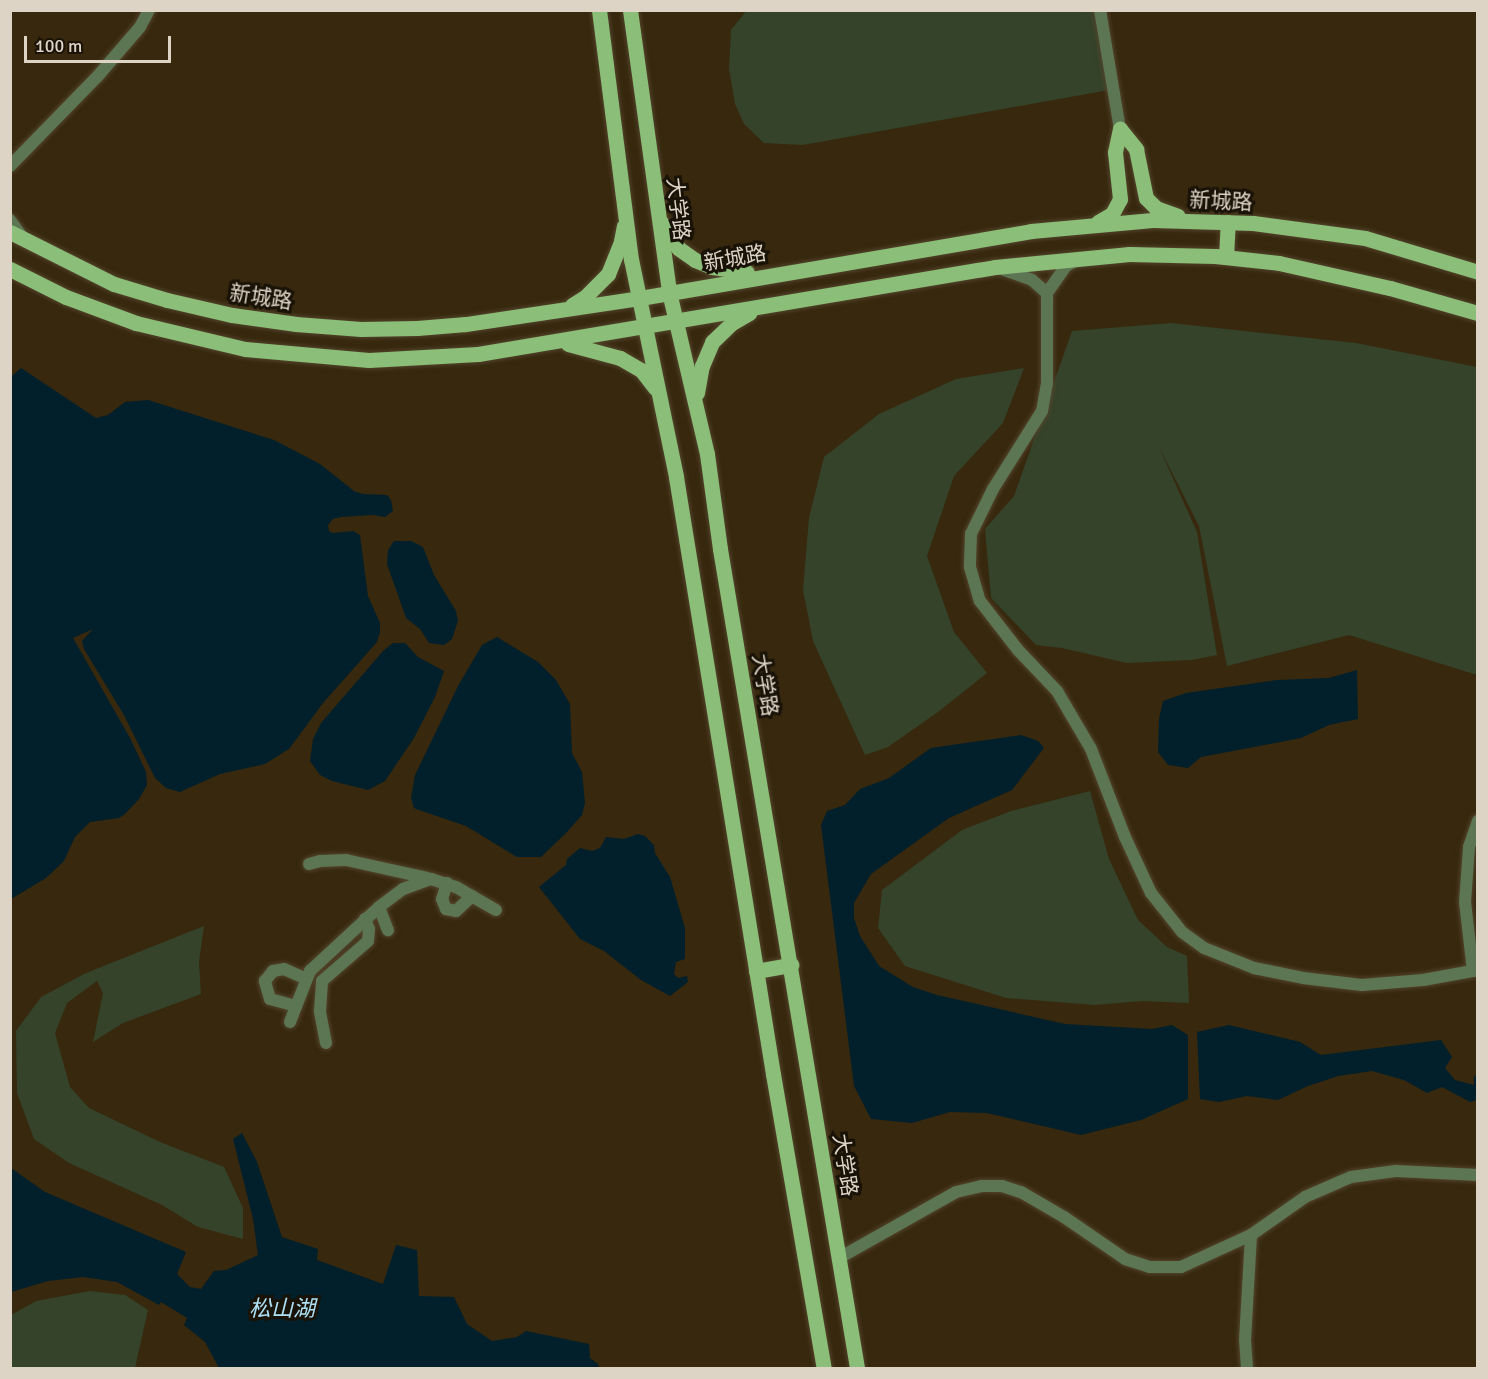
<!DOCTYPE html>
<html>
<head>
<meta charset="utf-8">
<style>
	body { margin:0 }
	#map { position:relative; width:1488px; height:1379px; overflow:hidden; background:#37280e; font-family:Signika,"Noto Sans SC",sans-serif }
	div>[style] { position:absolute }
	.green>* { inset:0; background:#344329 }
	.water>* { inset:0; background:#01202b }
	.roads { filter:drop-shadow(0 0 2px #52442b) drop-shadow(0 0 2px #52442b) }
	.minor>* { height:12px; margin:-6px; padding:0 6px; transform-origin:6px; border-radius:6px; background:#5c7553 }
	.major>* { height:15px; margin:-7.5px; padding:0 7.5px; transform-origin:7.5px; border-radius:7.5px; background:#8bbe78 }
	span { translate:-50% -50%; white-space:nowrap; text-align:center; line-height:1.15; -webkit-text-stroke:6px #191207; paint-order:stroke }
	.street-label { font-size:21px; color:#ded4c5 }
	.water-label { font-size:22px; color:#ade0f5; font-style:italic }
	.frame { position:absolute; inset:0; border:12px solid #ded4c5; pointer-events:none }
	.scale { position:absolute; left:24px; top:36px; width:147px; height:27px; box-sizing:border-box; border:3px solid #ded4c5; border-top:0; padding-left:8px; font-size:18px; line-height:21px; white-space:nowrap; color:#ded4c5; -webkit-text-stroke:4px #191207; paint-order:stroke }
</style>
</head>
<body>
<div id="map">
	<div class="green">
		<i style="clip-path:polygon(746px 11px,1099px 11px,1109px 90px,803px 145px,764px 143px,744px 124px,735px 104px,729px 69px,731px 30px)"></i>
		<i style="clip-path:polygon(1171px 323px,1356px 343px,1477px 367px,1477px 675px,1349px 635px,1227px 666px,1199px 526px,1159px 447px,1197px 532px,1217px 655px,1192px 660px,1127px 663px,1062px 648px,1036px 645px,991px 598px,985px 529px,1014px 496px,1072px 331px)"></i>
		<i style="clip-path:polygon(1024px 368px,1003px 423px,954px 476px,927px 556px,954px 632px,987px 673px,938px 712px,888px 747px,865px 755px,813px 641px,803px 590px,809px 518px,824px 457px,879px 414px,956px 379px)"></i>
		<i style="clip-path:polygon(1090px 791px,1109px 859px,1138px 920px,1167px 947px,1187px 956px,1189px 1003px,1142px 1001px,1095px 1005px,1006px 998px,905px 966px,878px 928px,882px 890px,962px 830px,1011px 811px)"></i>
		<i style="clip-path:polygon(204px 926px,199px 962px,201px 994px,123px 1023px,93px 1042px,103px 993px,97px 981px,67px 1003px,55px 1033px,70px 1087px,89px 1108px,160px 1142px,224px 1167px,243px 1208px,243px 1239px,198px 1227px,162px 1205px,69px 1163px,34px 1139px,17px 1093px,16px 1031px,41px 997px,86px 973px)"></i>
		<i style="clip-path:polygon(90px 1291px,125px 1295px,148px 1310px,135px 1368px,11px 1368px,11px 1315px,36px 1301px)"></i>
	</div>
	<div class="water">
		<i style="clip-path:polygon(21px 368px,96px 418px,108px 415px,125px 402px,148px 400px,274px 440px,320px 464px,354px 491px,363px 494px,387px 495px,391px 500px,393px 511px,385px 517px,373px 515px,341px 517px,333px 519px,328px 525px,329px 531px,333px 533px,353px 531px,360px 535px,368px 596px,380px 623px,380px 632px,377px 642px,323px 703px,289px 749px,265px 764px,220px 774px,180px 792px,166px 788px,155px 778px,124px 715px,84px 649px,82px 641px,93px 629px,73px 638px,130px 738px,146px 772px,147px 785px,139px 799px,125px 814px,119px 818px,90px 822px,75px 837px,64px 861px,46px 878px,11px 899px,10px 378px)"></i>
		<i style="clip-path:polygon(394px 541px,411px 541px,423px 547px,434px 575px,456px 611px,458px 621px,452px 639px,444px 645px,429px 643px,420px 629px,406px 618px,387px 564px,388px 550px)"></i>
		<i style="clip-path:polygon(497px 637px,538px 662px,556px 680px,570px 704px,572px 753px,582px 772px,585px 803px,582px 815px,567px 832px,541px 857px,517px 857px,466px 826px,419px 810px,414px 808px,411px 798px,415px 775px,458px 686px,482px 645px)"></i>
		<i style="clip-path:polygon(393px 643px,405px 643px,418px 657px,444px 671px,435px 697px,414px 738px,385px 781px,368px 790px,332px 781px,320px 775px,310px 761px,313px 739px,321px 723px,383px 651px)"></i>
		<i style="clip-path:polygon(1357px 670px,1358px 719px,1329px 725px,1301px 738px,1201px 757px,1188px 768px,1168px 765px,1158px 752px,1159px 719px,1163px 701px,1186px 693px,1277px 680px,1329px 678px)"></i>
		<i style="clip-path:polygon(1021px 735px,1038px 741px,1044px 748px,1012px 790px,949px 818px,871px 874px,854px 903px,854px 918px,860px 936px,879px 966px,913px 987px,937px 995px,1065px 1024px,1152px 1029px,1172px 1025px,1188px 1035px,1188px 1099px,1141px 1120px,1081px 1135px,987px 1113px,950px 1112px,912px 1123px,871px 1119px,854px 1086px,821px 825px,827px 811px,845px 805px,860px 789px,889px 778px,931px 748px)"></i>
		<i style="clip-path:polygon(638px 834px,645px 836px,654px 845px,655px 853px,670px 877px,685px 928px,685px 959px,676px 962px,674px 974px,678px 978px,687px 976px,688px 982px,670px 996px,641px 980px,604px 951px,580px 939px,539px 887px,566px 865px,567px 859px,580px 848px,592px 851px,600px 848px,606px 837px,624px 839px)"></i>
		<i style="clip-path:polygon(1229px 1025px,1300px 1042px,1321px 1055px,1441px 1040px,1452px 1057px,1445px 1068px,1455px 1080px,1474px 1085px,1474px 1077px,1477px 1074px,1477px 1100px,1470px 1102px,1442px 1087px,1427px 1093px,1404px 1080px,1372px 1071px,1338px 1076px,1308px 1086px,1278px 1100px,1247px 1096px,1219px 1102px,1200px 1099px,1197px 1032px)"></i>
		<i style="clip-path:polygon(242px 1133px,257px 1162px,282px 1237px,318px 1249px,317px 1260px,383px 1284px,396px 1245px,417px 1250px,419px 1296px,454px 1297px,467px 1324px,492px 1341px,517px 1337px,526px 1331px,589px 1344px,590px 1358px,598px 1364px,599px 1368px,219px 1368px,205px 1342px,184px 1325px,187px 1318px,161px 1302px,159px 1305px,117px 1282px,83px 1277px,48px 1281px,11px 1292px,11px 1168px,45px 1192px,186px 1252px,177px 1274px,190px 1287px,201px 1289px,214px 1271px,226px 1270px,258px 1255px,253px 1219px,233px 1139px)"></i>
	</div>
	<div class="roads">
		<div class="minor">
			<i style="left:1100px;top:10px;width:121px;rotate:80.5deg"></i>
			<i style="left:10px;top:166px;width:124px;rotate:-45.7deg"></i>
			<i style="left:97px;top:77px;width:66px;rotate:-49.3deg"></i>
			<i style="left:140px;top:27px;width:19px;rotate:-62deg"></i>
			<i style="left:10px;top:220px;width:22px;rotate:54deg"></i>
			<i style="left:1002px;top:269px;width:32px;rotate:20deg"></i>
			<i style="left:1032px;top:280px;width:20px;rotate:41deg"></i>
			<i style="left:1047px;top:293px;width:33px;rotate:-55deg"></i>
			<i style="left:1066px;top:266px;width:13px;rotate:-29deg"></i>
			<i style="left:1047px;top:293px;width:90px;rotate:90deg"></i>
			<i style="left:1047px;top:383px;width:28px;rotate:100deg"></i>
			<i style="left:1042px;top:411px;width:92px;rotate:122.1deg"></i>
			<i style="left:993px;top:489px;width:50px;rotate:116.1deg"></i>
			<i style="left:971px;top:534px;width:33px;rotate:92deg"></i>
			<i style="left:970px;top:567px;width:35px;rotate:74deg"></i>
			<i style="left:980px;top:601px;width:62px;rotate:52.2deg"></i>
			<i style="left:1018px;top:650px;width:57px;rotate:46.4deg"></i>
			<i style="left:1057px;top:691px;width:67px;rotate:59.6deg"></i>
			<i style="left:1091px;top:749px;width:94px;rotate:68.9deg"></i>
			<i style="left:1125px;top:837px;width:62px;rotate:65.1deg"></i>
			<i style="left:1151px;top:893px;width:50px;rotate:51.5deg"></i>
			<i style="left:1182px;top:932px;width:27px;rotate:36deg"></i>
			<i style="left:1204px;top:948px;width:54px;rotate:21.8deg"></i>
			<i style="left:1254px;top:968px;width:50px;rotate:11.5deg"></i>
			<i style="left:1303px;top:978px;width:59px;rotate:6.8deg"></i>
			<i style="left:1362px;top:985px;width:61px;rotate:-4.7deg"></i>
			<i style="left:1423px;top:980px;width:56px;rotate:-10.3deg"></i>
			<i style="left:309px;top:864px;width:11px;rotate:-15deg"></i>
			<i style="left:320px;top:861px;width:26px;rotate:-2deg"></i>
			<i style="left:346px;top:860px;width:83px;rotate:12.5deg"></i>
			<i style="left:447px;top:883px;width:17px;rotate:107deg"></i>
			<i style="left:442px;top:899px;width:11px;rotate:68deg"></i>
			<i style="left:446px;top:909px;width:10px;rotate:11deg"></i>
			<i style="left:456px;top:911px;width:22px;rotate:-43deg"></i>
			<i style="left:379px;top:907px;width:25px;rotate:69deg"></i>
			<i style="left:1473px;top:971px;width:69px;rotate:-96.6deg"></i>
			<i style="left:1465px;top:902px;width:55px;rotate:-85.8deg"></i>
			<i style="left:1469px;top:847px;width:28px;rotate:-71deg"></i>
			<i style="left:296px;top:1006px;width:27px;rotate:-165deg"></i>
			<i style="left:270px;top:999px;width:19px;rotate:-106deg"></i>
			<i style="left:265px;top:981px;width:13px;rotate:-51deg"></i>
			<i style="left:273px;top:971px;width:11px;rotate:-10deg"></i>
			<i style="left:284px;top:969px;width:24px;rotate:24deg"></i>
			<i style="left:290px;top:1022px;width:55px;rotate:-68.6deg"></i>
			<i style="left:310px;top:971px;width:94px;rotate:-42.8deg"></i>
			<i style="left:379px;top:907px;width:30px;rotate:-37deg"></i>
			<i style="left:403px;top:889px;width:30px;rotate:-20deg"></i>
			<i style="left:431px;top:879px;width:26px;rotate:18deg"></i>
			<i style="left:456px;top:887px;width:46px;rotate:29.9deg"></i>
			<i style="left:326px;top:1043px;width:33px;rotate:-101deg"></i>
			<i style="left:320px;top:1011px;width:30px;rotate:-86deg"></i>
			<i style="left:322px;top:981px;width:61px;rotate:-41deg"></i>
			<i style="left:368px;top:941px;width:12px;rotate:-85deg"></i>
			<i style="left:369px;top:929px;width:11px;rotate:-112deg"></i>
			<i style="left:839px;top:1258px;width:134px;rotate:-29.4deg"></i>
			<i style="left:956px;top:1192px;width:26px;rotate:-13deg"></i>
			<i style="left:981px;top:1186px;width:21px"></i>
			<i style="left:1002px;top:1186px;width:20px;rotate:18deg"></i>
			<i style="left:1021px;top:1192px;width:50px;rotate:30.2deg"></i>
			<i style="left:1064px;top:1217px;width:74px;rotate:34.5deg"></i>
			<i style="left:1125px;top:1259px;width:26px;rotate:18deg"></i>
			<i style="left:1150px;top:1267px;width:31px"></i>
			<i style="left:1181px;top:1267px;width:77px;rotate:-24.6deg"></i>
			<i style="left:1251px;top:1235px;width:66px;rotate:-35.1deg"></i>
			<i style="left:1305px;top:1197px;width:50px;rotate:-23.5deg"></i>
			<i style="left:1351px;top:1177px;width:45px;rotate:-7.6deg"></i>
			<i style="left:1396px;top:1171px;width:82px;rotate:2.8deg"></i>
			<i style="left:1247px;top:1368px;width:28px;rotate:-94deg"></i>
			<i style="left:1245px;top:1340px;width:105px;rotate:-86.7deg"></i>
		</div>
		<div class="major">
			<i style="left:599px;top:10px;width:251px;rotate:82.7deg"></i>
			<i style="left:631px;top:259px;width:223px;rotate:78.3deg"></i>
			<i style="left:676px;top:477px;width:605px;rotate:80.77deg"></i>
			<i style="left:773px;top:1074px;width:298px;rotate:80.2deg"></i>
			<i style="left:630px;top:10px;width:285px;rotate:82.1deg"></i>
			<i style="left:669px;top:292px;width:166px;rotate:76.8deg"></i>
			<i style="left:707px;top:454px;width:96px;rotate:82.2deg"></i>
			<i style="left:720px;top:549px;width:830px;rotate:80.5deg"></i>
			<i style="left:1120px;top:129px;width:26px;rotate:51deg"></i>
			<i style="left:1136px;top:149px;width:50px;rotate:78.5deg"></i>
			<i style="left:1146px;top:198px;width:14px;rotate:45deg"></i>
			<i style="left:1156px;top:208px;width:23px;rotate:20deg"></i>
			<i style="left:1098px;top:222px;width:16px;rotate:-30deg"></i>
			<i style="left:1112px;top:214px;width:17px;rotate:-62deg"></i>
			<i style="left:1120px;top:199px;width:47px;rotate:-96.1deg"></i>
			<i style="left:1115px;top:152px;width:24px;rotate:-78deg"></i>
			<i style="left:662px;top:223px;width:30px;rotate:57deg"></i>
			<i style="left:678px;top:248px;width:21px;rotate:35deg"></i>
			<i style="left:695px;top:260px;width:18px;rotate:22deg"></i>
			<i style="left:712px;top:267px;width:35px;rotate:8deg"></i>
			<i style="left:10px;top:232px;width:116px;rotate:26.6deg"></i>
			<i style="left:114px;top:284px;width:55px;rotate:16.8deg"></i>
			<i style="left:167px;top:300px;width:67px;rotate:13deg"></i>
			<i style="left:232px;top:315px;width:65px;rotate:8deg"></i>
			<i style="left:296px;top:324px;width:65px;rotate:4.4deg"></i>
			<i style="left:361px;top:329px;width:56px;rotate:-1deg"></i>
			<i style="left:417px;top:328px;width:49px;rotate:-4.7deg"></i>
			<i style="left:466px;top:324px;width:176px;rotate:-8.5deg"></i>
			<i style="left:640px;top:298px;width:397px;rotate:-9.7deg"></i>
			<i style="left:1031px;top:231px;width:122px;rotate:-5.2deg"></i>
			<i style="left:1153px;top:220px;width:100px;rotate:1.7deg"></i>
			<i style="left:1253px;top:223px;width:113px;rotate:7.6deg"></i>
			<i style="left:1365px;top:238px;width:118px;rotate:16.7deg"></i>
			<i style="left:1226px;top:257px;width:35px;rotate:-87deg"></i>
			<i style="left:10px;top:269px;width:63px;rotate:26.6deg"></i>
			<i style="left:66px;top:297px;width:75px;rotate:20.4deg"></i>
			<i style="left:136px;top:323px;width:112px;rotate:13.4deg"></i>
			<i style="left:245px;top:349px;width:124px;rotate:5.1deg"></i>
			<i style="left:369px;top:360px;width:109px;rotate:-3.2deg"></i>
			<i style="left:478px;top:354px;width:524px;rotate:-9.55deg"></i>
			<i style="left:995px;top:267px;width:135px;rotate:-5.5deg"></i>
			<i style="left:1129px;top:254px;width:86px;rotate:1.3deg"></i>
			<i style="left:1215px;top:256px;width:64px;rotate:6.2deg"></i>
			<i style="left:1279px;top:263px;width:114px;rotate:12.7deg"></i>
			<i style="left:1390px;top:288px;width:91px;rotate:15.9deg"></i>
			<i style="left:572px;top:305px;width:15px;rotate:-32deg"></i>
			<i style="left:585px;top:297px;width:33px;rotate:-45deg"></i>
			<i style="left:608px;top:274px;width:35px;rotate:-68deg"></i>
			<i style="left:621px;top:241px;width:15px;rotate:-79deg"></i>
			<i style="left:568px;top:344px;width:54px;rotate:15.1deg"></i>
			<i style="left:620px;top:358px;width:24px;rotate:30deg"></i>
			<i style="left:641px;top:370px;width:23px;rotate:52deg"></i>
			<i style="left:697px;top:393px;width:27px;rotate:-80deg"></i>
			<i style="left:702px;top:366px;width:26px;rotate:-67deg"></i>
			<i style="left:712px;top:342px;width:28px;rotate:-44deg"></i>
			<i style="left:732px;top:323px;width:20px;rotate:-30deg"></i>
			<i style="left:756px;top:971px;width:36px;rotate:-10deg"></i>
		</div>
	</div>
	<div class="street-label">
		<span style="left:1221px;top:201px;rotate:3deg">新城路</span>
		<span style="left:678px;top:209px;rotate:83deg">大学路</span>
		<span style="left:735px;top:258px;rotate:-10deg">新城路</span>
		<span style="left:261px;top:297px;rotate:9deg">新城路</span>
		<span style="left:765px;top:685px;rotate:80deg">大学路</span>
		<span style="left:845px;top:1165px;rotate:81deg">大学路</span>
	</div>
	<div class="water-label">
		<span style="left:282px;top:1309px">松山湖</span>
	</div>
	<div class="frame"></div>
	<div class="scale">100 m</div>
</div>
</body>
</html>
